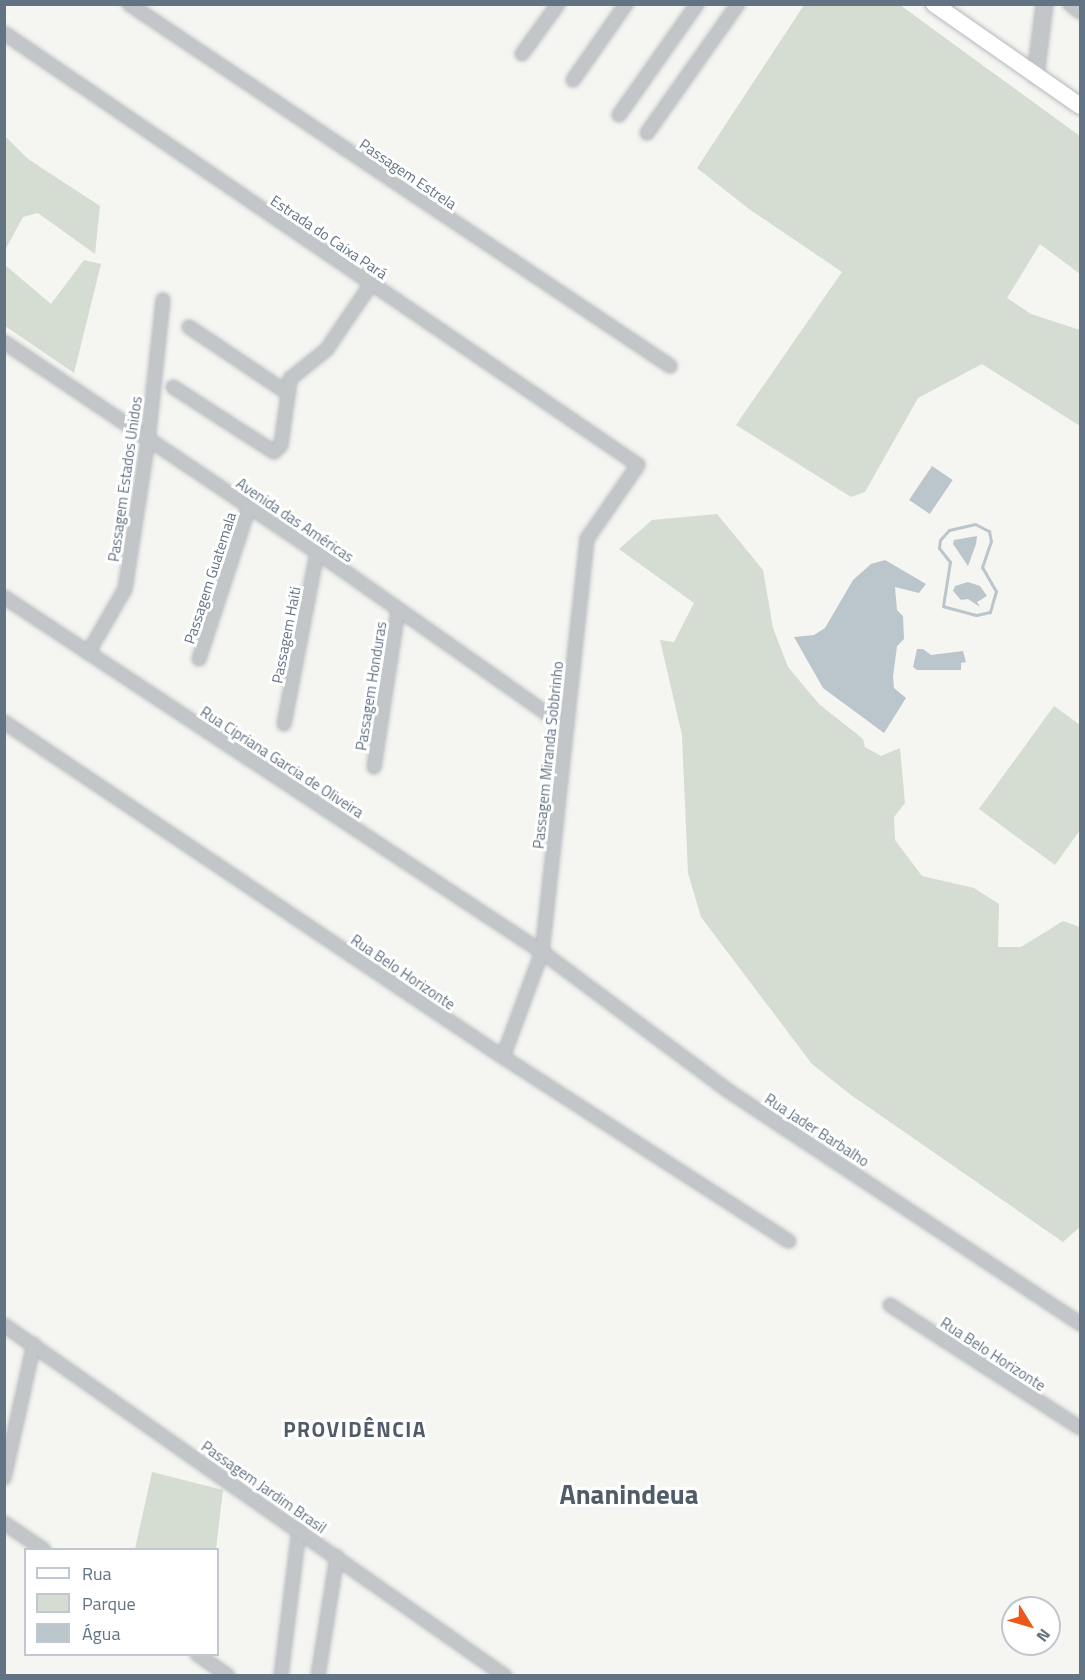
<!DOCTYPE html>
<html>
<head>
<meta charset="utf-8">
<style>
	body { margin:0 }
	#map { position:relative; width:1085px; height:1680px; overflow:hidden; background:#f5f5f1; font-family:"Titillium Web",sans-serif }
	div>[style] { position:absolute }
	.green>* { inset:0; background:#d5dcd2 }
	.water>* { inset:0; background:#bbc6cc; transform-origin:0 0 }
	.stream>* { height:3px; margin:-1.5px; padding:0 1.5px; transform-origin:1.5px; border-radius:1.5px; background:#bbc6cc }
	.roads { filter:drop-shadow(0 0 2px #b4b9be) drop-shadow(0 0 2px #b4b9be) }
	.minor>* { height:12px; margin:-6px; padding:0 6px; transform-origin:6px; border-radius:6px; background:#c2c6c9 }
	.tertiary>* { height:15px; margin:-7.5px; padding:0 7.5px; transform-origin:7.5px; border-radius:7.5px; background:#c2c6c9 }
	.secondary>* { height:16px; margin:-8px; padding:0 8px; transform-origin:8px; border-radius:8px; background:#fff }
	span { translate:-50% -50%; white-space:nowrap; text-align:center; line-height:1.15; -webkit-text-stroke:6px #fff; paint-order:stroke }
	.street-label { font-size:15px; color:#627384 }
	.district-label { font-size:21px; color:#505c68; font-weight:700; letter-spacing:1.5px }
	.town-label { font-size:27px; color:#505c68; font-weight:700 }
	.frame { position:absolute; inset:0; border:6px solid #627384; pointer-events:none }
	.legend { position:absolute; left:24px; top:1548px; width:195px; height:108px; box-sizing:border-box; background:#fff; border:2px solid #c0c7ce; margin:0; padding:8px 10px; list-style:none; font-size:18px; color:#627384 }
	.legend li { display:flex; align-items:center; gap:12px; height:30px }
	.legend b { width:30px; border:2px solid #c0c7ce }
	.north { position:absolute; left:1001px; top:1596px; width:60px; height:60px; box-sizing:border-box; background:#fff; border:2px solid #c0c7ce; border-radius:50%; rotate:127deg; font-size:16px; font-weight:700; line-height:24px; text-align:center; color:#627384 }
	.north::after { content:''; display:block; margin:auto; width:21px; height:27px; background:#ed5719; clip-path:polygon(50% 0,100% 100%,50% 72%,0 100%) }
</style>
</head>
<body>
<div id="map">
	<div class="green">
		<i style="clip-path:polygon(804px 5px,900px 5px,1080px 136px,1080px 274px,1040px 244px,1007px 298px,1031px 314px,1080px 330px,1080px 426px,982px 364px,918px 398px,865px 492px,851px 497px,736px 425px,842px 272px,749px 209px,697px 168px)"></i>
		<i style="clip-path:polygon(5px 136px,28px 159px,100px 206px,95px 254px,38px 213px,23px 217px,5px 250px)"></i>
		<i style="clip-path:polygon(84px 260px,101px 264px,74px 373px,5px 326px,5px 265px,51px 304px)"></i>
		<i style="clip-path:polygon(717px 514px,763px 570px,773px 628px,788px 667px,819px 704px,863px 739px,865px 747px,881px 756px,900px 748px,905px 803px,894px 817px,895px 840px,922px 876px,974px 888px,999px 904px,998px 947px,1021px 947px,1063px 921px,1080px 927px,1080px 1227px,1063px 1242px,851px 1095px,812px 1064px,701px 917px,688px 873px,682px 735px,660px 640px,674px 642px,694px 603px,619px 549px,652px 520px)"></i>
		<i style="clip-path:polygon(1054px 706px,1080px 725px,1080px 830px,1055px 865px,979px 809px)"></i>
		<i style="clip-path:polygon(152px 1472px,223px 1490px,216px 1549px,135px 1549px)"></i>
	</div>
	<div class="water">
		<i style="left:932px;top:466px;width:25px;height:41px;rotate:34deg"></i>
		<i style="clip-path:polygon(977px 536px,976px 544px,968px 566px,953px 544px,954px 540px)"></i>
		<i style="clip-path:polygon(885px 560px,926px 584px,919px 593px,895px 587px,897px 610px,903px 616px,904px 639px,897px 646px,893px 677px,894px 688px,906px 698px,884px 733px,823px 688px,794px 637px,814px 635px,825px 628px,853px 580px,871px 564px)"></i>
		<i style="clip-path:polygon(968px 582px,980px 586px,987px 596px,977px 602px,980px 607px,968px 599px,961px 600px,953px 591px,955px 586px)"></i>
		<i style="clip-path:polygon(917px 649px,923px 649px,931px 655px,963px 651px,966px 662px,961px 663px,961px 670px,917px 670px,913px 667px)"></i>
	</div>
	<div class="stream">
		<i style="left:975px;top:524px;width:16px;rotate:27deg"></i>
		<i style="left:989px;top:531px;width:10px;rotate:79deg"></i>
		<i style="left:991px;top:541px;width:28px;rotate:109deg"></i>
		<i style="left:982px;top:567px;width:28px;rotate:60deg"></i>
		<i style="left:996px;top:591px;width:22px;rotate:106deg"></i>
		<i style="left:990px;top:612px;width:14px;rotate:168deg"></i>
		<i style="left:976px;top:615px;width:34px;rotate:-165deg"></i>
		<i style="left:943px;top:606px;width:45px;rotate:-81deg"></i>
		<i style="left:950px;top:562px;width:18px;rotate:-128deg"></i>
		<i style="left:939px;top:548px;width:8px;rotate:-83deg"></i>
		<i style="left:940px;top:540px;width:13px;rotate:-48deg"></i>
		<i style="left:949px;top:530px;width:27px;rotate:-13deg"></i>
	</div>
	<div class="roads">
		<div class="minor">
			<i style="left:129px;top:4px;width:651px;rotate:33.79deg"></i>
			<i style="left:1070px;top:4px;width:13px;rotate:39deg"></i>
			<i style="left:4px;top:33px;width:767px;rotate:34.27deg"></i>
			<i style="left:638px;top:465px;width:90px;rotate:124.6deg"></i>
			<i style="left:587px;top:539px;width:415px;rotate:96.2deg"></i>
			<i style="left:542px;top:952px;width:112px;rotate:110.4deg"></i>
			<i style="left:522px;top:54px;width:62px;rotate:-54.2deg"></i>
			<i style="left:573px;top:80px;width:93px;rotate:-55.1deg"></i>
			<i style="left:619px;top:115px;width:136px;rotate:-54.9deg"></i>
			<i style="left:647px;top:133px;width:158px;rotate:-54.8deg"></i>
			<i style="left:189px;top:327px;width:120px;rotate:33.8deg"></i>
			<i style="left:4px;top:342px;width:377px;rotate:33.9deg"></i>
			<i style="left:317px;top:552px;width:304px;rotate:35.1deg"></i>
			<i style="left:173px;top:387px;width:120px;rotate:32.8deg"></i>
			<i style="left:274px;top:452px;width:10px;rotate:-45deg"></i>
			<i style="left:281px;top:445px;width:67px;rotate:-82.2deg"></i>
			<i style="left:290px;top:379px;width:48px;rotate:-39deg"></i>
			<i style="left:327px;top:349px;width:78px;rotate:-55.9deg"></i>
			<i style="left:4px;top:597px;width:645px;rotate:33.42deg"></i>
			<i style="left:542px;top:952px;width:231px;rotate:36.7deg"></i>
			<i style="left:727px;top:1090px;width:424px;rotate:33.5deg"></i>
			<i style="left:88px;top:653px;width:74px;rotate:-60deg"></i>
			<i style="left:125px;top:589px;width:151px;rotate:-81.2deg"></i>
			<i style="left:148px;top:440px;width:141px;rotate:-83.9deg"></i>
			<i style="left:199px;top:659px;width:160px;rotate:-71.8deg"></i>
			<i style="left:4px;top:722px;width:601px;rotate:33.88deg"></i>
			<i style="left:503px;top:1057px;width:340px;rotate:32.8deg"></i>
			<i style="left:284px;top:724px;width:175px;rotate:-79.1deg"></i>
			<i style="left:374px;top:767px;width:159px;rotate:-81.3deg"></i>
			<i style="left:890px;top:1305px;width:226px;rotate:32.9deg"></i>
			<i style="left:4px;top:1325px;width:612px;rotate:35.02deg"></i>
			<i style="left:4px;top:1478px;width:137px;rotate:-77.4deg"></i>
			<i style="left:4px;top:1523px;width:48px;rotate:34deg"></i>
			<i style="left:197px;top:1654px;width:38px;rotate:35deg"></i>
			<i style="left:281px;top:1676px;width:148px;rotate:-83deg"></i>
			<i style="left:318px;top:1676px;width:121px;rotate:-81deg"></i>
		</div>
		<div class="tertiary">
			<i style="left:1035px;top:76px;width:73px;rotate:-82.9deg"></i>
		</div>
		<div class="secondary">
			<i style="left:934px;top:4px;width:178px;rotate:34.9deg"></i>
		</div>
	</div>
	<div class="street-label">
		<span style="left:408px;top:174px;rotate:34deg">Passagem Estrela</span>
		<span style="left:329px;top:237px;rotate:34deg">Estrada do Caixa Pará</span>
		<span style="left:125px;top:479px;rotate:-82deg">Passagem Estados Unidos</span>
		<span style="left:295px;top:520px;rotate:34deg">Avenida das Américas</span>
		<span style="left:210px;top:578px;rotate:-72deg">Passagem Guatemala</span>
		<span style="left:286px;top:635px;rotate:-79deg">Passagem Haiti</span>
		<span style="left:371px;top:686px;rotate:-81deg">Passagem Honduras</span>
		<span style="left:548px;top:755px;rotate:-84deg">Passagem Miranda Sobbrinho</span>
		<span style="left:282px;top:762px;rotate:33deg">Rua Cipriana Garcia de Oliveira</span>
		<span style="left:403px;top:972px;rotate:34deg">Rua Belo Horizonte</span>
		<span style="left:817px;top:1130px;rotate:33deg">Rua Jader Barbalho</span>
		<span style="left:993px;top:1354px;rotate:33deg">Rua Belo Horizonte</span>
		<span style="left:264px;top:1487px;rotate:35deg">Passagem Jardim Brasil</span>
	</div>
	<div class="district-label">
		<span style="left:355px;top:1429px">PROVIDÊNCIA</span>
	</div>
	<div class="town-label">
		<span style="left:629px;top:1494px">Ananindeua</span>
	</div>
	<div class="frame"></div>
	<ul class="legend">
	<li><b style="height:8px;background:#fff"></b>Rua</li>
	<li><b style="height:16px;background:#d5dcd2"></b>Parque</li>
	<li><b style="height:16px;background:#bbc6cc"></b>Água</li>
	</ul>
	<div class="north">N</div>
</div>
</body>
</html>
